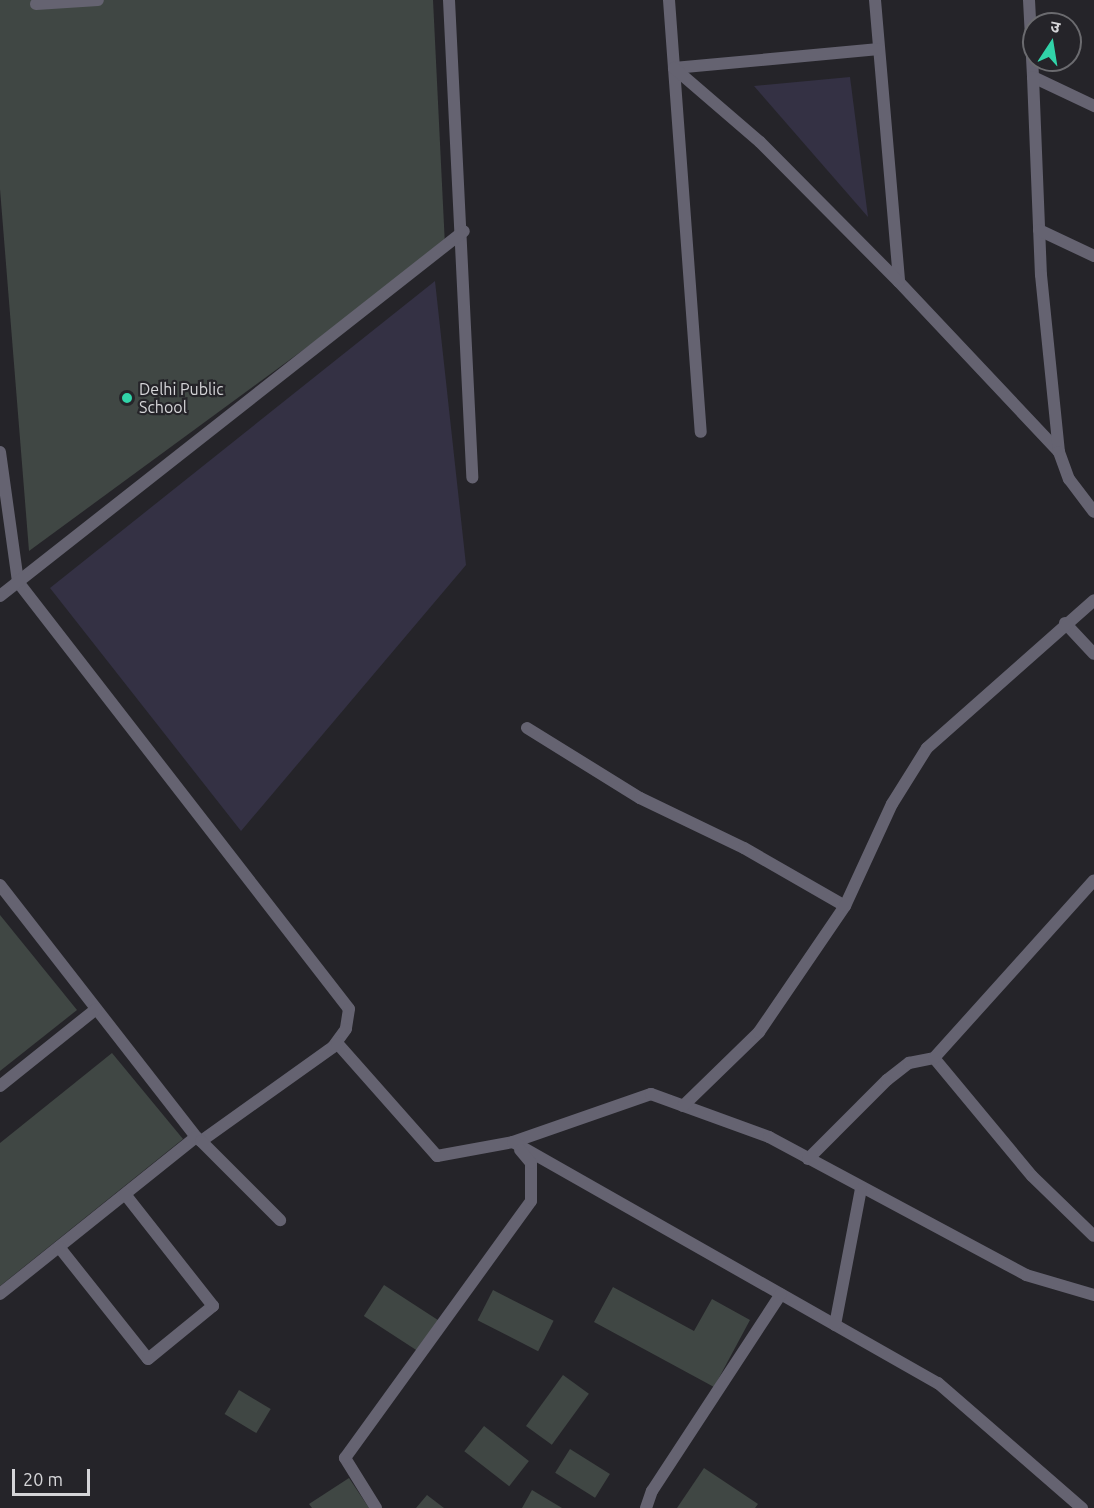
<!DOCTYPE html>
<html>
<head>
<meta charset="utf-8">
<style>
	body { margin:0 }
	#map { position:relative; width:1094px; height:1508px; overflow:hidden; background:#252429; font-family:Ubuntu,"Noto Sans Devanagari",sans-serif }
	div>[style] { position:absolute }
	.green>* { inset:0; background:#343144 }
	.building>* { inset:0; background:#404744; transform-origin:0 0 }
	.lane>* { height:12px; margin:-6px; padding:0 6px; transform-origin:6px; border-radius:6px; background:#656371 }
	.street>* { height:12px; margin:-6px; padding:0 6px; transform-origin:6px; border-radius:6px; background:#656371 }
	.dots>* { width:16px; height:16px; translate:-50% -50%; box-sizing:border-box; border:3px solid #252429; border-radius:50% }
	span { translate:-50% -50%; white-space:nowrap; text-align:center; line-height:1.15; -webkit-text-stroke:4.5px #252429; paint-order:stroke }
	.poi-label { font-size:16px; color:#d5d5d8 }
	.left { translate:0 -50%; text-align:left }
	.north { position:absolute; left:1022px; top:12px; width:60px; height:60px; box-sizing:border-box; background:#252429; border:2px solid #6b6b6f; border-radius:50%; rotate:12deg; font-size:16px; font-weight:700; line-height:24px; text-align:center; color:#d5d5d8 }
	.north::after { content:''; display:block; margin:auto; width:21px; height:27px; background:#31d4a9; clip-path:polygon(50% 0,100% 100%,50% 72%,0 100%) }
	.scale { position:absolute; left:12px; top:1469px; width:78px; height:27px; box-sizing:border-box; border:3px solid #d5d5d8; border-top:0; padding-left:8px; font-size:18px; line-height:21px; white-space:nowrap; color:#d5d5d8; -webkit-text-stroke:4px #252429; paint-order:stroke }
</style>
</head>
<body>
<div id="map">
	<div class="green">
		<i style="clip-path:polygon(850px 77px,868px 217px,754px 86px)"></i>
		<i style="clip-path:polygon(435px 281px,466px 565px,241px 831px,50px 588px)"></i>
	</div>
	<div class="building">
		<i style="clip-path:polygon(0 0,433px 0,445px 246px,29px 551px,0 189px)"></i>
		<i style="clip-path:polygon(0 915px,77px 1010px,0 1071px)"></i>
		<i style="clip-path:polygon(112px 1053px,183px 1139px,0 1286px,0 1143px)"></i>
		<i style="left:384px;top:1285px;width:67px;height:37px;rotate:33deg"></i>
		<i style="clip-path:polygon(613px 1287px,694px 1331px,712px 1299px,750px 1320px,714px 1387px,594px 1322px)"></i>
		<i style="left:493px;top:1290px;width:68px;height:34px;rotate:27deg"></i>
		<i style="left:563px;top:1375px;width:32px;height:63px;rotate:36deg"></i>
		<i style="left:239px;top:1390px;width:37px;height:28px;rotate:31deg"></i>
		<i style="left:484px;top:1426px;width:57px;height:32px;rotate:38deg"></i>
		<i style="left:570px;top:1449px;width:47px;height:28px;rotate:32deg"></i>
		<i style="clip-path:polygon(704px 1468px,758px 1504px,755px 1508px,677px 1508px)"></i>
		<i style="clip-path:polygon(349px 1478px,369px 1508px,312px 1508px,309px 1504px)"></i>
		<i style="clip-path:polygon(532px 1490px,562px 1508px,522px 1508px)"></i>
		<i style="clip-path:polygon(427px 1495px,444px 1508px,416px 1508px)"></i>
	</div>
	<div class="lane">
		<i style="left:36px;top:4px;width:62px;rotate:-3.7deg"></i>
	</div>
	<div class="street">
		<i style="left:449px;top:0;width:478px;rotate:87.2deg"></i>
		<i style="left:669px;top:0;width:433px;rotate:85.8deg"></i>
		<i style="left:875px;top:0;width:283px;rotate:85.1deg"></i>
		<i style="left:899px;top:282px;width:233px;rotate:46.7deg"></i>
		<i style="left:1029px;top:0;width:77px;rotate:87deg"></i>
		<i style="left:1033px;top:77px;width:68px;rotate:25.4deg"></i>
		<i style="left:879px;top:49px;width:206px;rotate:174.7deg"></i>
		<i style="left:674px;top:68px;width:113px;rotate:40.7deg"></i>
		<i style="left:760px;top:142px;width:197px;rotate:45.2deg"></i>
		<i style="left:1033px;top:77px;width:198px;rotate:87.7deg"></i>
		<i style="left:1041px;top:275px;width:178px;rotate:84.2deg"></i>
		<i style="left:1059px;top:452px;width:29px;rotate:70deg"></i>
		<i style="left:1069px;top:479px;width:41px;rotate:52.9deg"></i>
		<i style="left:1039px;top:230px;width:61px;rotate:25.3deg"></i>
		<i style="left:0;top:452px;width:131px;rotate:82.1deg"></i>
		<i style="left:18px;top:582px;width:540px;rotate:52.22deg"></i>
		<i style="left:349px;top:1009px;width:20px;rotate:99deg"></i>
		<i style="left:346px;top:1029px;width:22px;rotate:126deg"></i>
		<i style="left:333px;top:1047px;width:162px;rotate:144.5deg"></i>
		<i style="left:201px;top:1141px;width:6px;rotate:-141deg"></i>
		<i style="left:0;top:596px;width:590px;rotate:-38.19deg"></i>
		<i style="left:1065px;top:623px;width:42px;rotate:46.9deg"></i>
		<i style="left:527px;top:728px;width:133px;rotate:31.8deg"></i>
		<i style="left:640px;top:798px;width:115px;rotate:25.7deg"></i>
		<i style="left:744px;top:848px;width:116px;rotate:29.9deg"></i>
		<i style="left:0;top:885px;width:319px;rotate:52.1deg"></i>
		<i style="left:196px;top:1137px;width:251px;rotate:141.3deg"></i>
		<i style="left:337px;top:1043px;width:151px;rotate:48.5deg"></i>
		<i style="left:437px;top:1156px;width:77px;rotate:-10.4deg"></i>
		<i style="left:513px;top:1142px;width:146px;rotate:-19.2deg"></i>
		<i style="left:651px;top:1094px;width:126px;rotate:20deg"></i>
		<i style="left:769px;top:1137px;width:292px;rotate:28.2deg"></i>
		<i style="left:1026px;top:1275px;width:71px;rotate:16.4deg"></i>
		<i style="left:934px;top:1058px;width:153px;rotate:50.3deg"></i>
		<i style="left:1032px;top:1176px;width:86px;rotate:44.1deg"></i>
		<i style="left:0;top:1086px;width:123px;rotate:-38.7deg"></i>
		<i style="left:683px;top:1106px;width:106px;rotate:-44.2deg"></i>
		<i style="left:759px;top:1032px;width:153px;rotate:-55.7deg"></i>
		<i style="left:845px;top:906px;width:112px;rotate:-65.3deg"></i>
		<i style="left:892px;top:804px;width:66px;rotate:-58deg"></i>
		<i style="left:927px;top:748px;width:223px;rotate:-41.5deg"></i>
		<i style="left:201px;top:1141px;width:112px;rotate:45deg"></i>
		<i style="left:513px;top:1142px;width:489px;rotate:29.6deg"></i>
		<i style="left:938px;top:1383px;width:191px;rotate:41deg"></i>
		<i style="left:808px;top:1159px;width:112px;rotate:-45deg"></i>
		<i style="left:887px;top:1080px;width:28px;rotate:-38deg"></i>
		<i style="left:909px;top:1063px;width:25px;rotate:-11deg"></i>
		<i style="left:934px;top:1058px;width:239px;rotate:-48deg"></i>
		<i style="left:59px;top:1247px;width:143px;rotate:51.5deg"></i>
		<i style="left:148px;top:1359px;width:84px;rotate:-39.2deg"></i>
		<i style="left:213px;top:1306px;width:142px;rotate:-128.2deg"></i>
		<i style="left:835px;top:1325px;width:138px;rotate:-79.2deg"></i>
		<i style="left:376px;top:1508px;width:59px;rotate:-121.8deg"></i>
		<i style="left:345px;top:1458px;width:317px;rotate:-54.1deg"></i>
		<i style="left:531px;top:1201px;width:38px;rotate:-90deg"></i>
		<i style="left:531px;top:1163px;width:17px;rotate:-130deg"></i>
		<i style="left:646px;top:1508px;width:18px;rotate:-71deg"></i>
		<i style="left:652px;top:1491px;width:235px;rotate:-56.8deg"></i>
	</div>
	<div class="dots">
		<i style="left:127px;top:398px;background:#31d4a9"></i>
	</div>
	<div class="poi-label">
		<span class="left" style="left:139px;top:398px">Delhi Public<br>School</span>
	</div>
	<div class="north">उ</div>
	<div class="scale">20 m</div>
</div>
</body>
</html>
